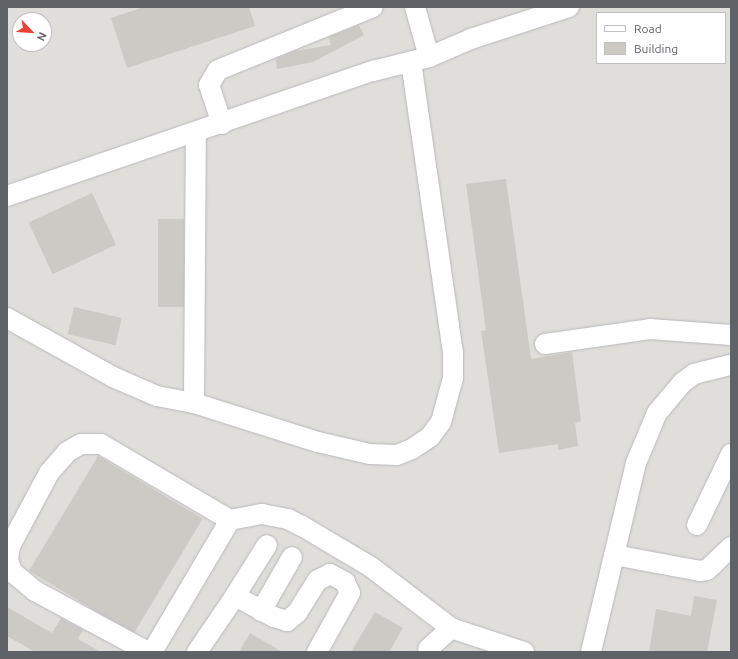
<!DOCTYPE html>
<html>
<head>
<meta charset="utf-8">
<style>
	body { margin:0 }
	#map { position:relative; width:738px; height:659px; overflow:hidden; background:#f1efe8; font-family:Ubuntu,sans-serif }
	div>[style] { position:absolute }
	.industrial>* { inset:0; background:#e0deda }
	.building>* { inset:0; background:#cccac5; transform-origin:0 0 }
	.roads { filter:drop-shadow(0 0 1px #b5b8bc) drop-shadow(0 0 1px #b5b8bc) }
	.minor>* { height:20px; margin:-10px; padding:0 10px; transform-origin:10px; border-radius:10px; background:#fff }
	span { translate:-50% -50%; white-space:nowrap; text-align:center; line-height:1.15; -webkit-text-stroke:3px #fff; paint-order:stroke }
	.frame { position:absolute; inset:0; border:8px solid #5f6368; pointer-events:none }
	.legend { position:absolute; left:596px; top:12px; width:130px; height:52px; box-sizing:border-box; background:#fff; border:1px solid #bfc1c3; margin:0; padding:5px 7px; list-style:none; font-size:12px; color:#5f6368 }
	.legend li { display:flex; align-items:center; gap:8px; height:20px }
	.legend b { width:20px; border:1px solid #bfc1c3 }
	.north { position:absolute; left:12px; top:12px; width:40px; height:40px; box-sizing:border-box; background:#fff; border:1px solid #bfc1c3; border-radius:50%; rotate:115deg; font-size:11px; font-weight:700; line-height:16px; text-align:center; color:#5f6368 }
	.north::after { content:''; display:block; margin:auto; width:14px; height:18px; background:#ea4335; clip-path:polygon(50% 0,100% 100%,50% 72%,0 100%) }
</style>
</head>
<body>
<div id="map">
	<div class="industrial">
		<i style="clip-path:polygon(evenodd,7px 7px,731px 7px,731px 652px,7px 652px,7px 7px,597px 13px,725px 13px,725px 63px,597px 63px,597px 13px,7px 7px,20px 20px,44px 20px,44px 44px,20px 44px,20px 20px)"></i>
	</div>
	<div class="building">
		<i style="clip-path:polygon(144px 7px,249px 7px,255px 26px,127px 68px,111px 18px)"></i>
		<i style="clip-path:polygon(359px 25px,364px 35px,313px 62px,277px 69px,276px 59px,295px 51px,331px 45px,329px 37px)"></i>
		<i style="clip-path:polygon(506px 179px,531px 359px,572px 352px,581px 421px,575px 423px,578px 446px,558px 450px,558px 444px,499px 453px,481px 331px,486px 330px,466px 184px)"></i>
		<i style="left:92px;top:193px;width:57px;height:70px;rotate:65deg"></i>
		<i style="left:158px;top:219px;width:26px;height:88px"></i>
		<i style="left:74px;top:307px;width:49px;height:28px;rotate:13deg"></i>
		<i style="left:98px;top:456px;width:122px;height:134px;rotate:31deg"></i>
		<i style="clip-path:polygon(694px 596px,717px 600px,707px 652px,649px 652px,656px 609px,691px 616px)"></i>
		<i style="clip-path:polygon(7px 607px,52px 633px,61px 618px,83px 630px,78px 639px,101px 652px,35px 652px,7px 636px)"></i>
		<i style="clip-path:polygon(375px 612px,403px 628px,389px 652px,351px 652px)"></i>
		<i style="clip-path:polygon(250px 633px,282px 652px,239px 652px)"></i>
	</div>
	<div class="roads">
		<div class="minor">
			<i style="left:415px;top:7px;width:52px;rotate:74.4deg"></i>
			<i style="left:222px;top:124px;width:41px;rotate:-108.4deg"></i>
			<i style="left:209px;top:85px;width:17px;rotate:-59deg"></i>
			<i style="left:218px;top:70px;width:167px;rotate:-22.1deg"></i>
			<i style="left:7px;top:196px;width:387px;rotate:-18.9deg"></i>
			<i style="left:373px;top:71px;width:58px;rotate:-14deg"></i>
			<i style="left:429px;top:57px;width:46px;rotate:-23.2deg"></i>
			<i style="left:471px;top:39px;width:103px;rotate:-18.1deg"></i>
			<i style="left:7px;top:318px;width:121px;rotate:29.1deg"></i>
			<i style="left:113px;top:377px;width:48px;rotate:23.4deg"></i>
			<i style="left:157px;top:396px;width:38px;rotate:11deg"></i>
			<i style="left:194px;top:403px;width:130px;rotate:17.5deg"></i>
			<i style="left:318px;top:442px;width:53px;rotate:13deg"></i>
			<i style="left:370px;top:454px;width:27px;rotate:2deg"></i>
			<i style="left:397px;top:455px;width:16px;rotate:-22deg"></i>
			<i style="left:412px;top:449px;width:22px;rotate:-34deg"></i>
			<i style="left:430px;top:437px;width:19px;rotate:-54deg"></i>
			<i style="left:441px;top:422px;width:46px;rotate:-74.7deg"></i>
			<i style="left:453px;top:378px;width:25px;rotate:-90deg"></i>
			<i style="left:453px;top:353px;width:294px;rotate:-98.2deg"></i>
			<i style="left:545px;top:344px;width:106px;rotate:-8.1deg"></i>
			<i style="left:650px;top:329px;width:81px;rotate:4.2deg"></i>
			<i style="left:194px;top:403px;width:270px;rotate:-89.6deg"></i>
			<i style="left:697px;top:525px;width:79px;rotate:-64.4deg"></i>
			<i style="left:614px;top:555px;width:87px;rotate:10.5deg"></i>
			<i style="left:700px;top:571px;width:7px;rotate:-8deg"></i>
			<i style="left:707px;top:570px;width:33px;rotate:-44deg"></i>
			<i style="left:235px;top:596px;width:60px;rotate:-57.9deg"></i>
			<i style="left:261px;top:611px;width:62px;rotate:-60.1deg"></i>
			<i style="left:428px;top:649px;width:31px;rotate:-42deg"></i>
			<i style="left:148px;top:652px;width:128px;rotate:-151.6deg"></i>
			<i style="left:35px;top:591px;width:30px;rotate:-140deg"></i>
			<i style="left:12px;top:572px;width:13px;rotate:-108deg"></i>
			<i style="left:8px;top:560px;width:14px;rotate:-82deg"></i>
			<i style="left:10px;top:546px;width:83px;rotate:-61.9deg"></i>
			<i style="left:49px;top:473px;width:28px;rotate:-49deg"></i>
			<i style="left:67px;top:452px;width:16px;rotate:-30deg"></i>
			<i style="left:81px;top:444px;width:20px"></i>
			<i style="left:101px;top:444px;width:150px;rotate:30.5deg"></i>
			<i style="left:152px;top:652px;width:153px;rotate:-59.4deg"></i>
			<i style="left:230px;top:520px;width:33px;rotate:-11deg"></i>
			<i style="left:262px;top:514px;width:26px;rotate:11deg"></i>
			<i style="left:288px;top:519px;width:16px;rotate:27deg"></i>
			<i style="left:302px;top:526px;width:80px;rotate:30.7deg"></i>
			<i style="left:371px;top:567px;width:101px;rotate:37.3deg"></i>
			<i style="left:451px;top:628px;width:77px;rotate:18.2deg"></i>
			<i style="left:197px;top:652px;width:68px;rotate:-55.8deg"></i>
			<i style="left:235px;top:596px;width:44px;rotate:28.3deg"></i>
			<i style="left:274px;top:617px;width:14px;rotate:17deg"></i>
			<i style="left:287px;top:621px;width:13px;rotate:-39deg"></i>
			<i style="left:297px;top:613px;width:39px;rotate:-58deg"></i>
			<i style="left:318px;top:580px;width:13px;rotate:-27deg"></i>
			<i style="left:330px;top:574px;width:17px;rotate:28deg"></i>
			<i style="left:345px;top:582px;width:12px;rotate:66deg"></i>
			<i style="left:350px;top:593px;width:68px;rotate:119.2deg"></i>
			<i style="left:591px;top:652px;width:194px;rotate:-76.6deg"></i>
			<i style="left:636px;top:463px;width:54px;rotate:-67.2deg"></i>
			<i style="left:657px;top:413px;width:39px;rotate:-50deg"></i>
			<i style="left:682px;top:383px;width:15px;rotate:-37deg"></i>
			<i style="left:694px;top:374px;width:38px;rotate:-14deg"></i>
		</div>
	</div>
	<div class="frame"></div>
	<ul class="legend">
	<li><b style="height:5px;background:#fff"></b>Road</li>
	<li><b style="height:11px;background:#cccac5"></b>Building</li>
	</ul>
	<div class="north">N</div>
</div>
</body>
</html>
